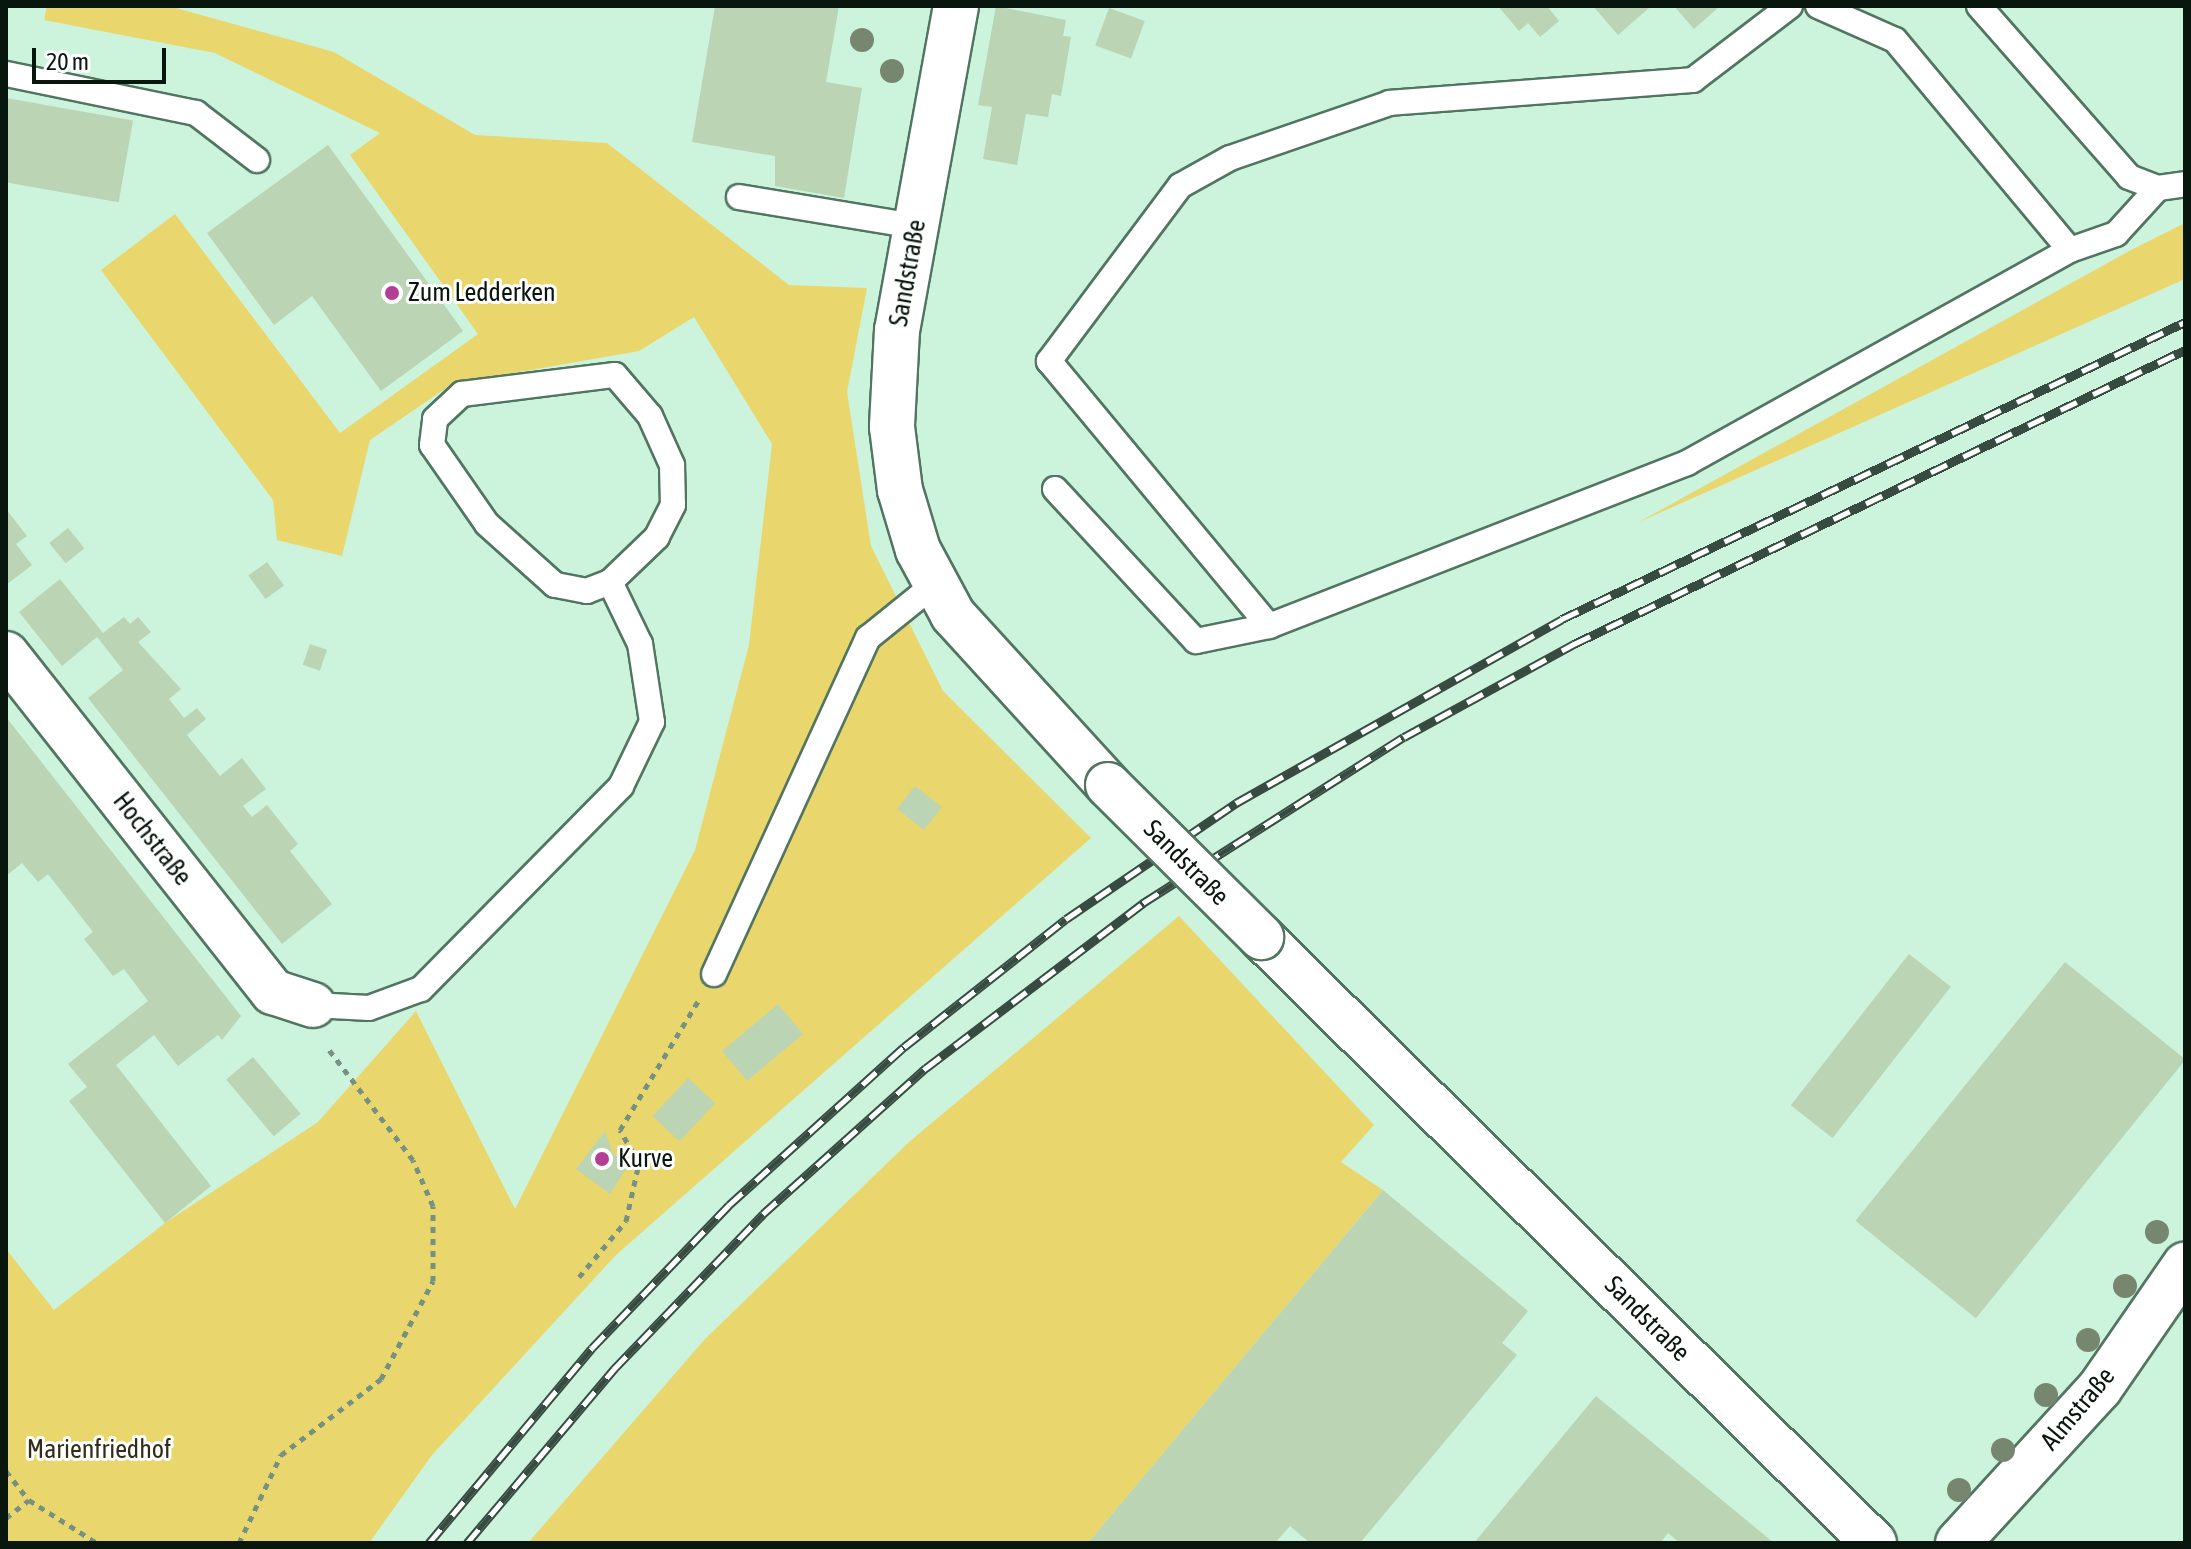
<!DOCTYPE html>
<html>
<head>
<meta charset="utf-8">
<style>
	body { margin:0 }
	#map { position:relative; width:2191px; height:1549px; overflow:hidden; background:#ccf3dc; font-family:"Asap Condensed",sans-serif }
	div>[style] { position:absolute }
	.green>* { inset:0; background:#e9d76e }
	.building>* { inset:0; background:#bad4b4; transform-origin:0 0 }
	.path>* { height:5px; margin-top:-2.5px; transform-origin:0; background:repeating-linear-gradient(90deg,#759181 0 6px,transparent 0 12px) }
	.roads { filter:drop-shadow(2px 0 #527561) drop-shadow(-2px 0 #527561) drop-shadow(0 2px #527561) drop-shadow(0 -2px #527561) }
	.lane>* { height:24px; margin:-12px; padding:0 12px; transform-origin:12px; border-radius:12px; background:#fff }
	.street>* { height:44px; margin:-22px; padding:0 22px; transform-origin:22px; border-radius:22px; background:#fff }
	.rail>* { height:9px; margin-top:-4.5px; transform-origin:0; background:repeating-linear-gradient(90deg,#fff 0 18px,#374b40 0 36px); box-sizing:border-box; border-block:2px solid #374b40 }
	.bridges { filter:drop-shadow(2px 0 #527561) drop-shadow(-2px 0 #527561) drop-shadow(0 2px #527561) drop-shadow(0 -2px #527561) }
	.street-bridge>* { height:44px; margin:-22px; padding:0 22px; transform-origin:22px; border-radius:22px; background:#fff }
	.trees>* { width:24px; height:24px; margin:-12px; border-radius:50%; background:#77866f }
	.dots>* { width:22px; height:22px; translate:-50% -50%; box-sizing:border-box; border:4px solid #fff; border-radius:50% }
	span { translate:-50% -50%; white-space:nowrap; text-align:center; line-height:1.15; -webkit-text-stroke:6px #fff; paint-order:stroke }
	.street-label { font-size:26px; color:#08160e }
	.poi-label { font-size:26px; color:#08160e }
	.left { translate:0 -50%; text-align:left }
	.park-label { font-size:26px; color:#322d16 }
	.frame { position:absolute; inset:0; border:8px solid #08160e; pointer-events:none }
	.scale { position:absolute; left:32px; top:48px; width:134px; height:36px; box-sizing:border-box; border:4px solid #08160e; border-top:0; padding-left:10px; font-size:24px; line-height:28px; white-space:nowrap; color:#08160e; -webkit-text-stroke:6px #fff; paint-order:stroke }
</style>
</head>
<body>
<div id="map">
	<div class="green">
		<div style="clip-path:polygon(47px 6px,169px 6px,334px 52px,475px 135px,607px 143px,789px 285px,867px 288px,847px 392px,871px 546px,943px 691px,1091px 838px,616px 1255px,432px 1455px,369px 1543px,6px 1543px,6px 1249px,54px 1310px,165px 1223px,318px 1122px,416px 1011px,515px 1209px,695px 850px,749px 645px,772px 444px,694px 317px,639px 351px,452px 384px,370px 440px,342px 556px,277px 540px,273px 500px,101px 270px,175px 214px,340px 433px,478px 334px,350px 155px,380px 133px,215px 53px,44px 20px)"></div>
		<div style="clip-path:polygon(2185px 223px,2185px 279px,1639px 522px,2131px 250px)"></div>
		<div style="clip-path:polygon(1179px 916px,1374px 1125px,1341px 1162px,1383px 1190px,1088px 1543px,528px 1543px,705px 1339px,909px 1142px)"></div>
	</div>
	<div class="building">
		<div style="clip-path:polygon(715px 6px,839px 6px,826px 82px,862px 88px,844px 198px,775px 186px,775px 156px,692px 142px)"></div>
		<div style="clip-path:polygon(996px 6px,1066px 20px,1063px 36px,1071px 37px,1061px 96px,1052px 94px,1048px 117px,1026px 114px,1017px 165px,983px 159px,992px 107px,978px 105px)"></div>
		<div style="clip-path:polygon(1498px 6px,1547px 6px,1559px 21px,1540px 37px,1528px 23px,1519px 31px)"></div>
		<div style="clip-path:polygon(1593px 6px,1647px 6px,1649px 8px,1618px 35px)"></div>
		<div style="clip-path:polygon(1674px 6px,1720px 6px,1694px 29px)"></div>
		<div style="left:1109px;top:8px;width:38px;height:40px;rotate:20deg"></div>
		<div style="left:6px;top:98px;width:129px;height:83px;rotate:10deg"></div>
		<div style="clip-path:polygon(328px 145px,463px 331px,381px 391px,312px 296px,274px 325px,207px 233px)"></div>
		<div style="clip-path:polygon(6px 509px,27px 536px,16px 544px,32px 565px,6px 585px)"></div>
		<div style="left:68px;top:528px;width:26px;height:24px;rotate:51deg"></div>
		<div style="left:267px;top:562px;width:29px;height:23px;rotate:54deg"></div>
		<div style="clip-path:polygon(60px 579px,103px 633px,124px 617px,130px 624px,138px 617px,151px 632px,138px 642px,181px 689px,169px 699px,184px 718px,197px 708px,206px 719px,187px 735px,220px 776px,242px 758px,266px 789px,243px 806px,252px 817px,267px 805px,298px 844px,290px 851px,332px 904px,282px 944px,88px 698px,123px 670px,97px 637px,62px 666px,19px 612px)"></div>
		<div style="left:310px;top:644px;width:18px;height:22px;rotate:19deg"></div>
		<div style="clip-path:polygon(6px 717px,241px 1016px,222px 1040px,218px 1035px,178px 1066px,154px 1035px,116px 1065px,211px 1186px,165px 1223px,69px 1101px,87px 1087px,68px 1064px,148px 1001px,124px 969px,113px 976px,84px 939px,93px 932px,48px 874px,38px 882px,22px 863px,6px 876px)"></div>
		<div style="left:915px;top:786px;width:34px;height:29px;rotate:38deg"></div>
		<div style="left:1909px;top:954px;width:53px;height:192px;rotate:38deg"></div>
		<div style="left:2065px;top:962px;width:155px;height:333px;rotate:39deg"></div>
		<div style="left:778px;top:1004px;width:39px;height:73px;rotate:50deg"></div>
		<div style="left:253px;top:1057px;width:74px;height:35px;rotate:50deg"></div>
		<div style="left:688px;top:1078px;width:37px;height:52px;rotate:43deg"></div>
		<div style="clip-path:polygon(605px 1131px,613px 1154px,629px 1164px,610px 1194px,576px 1169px)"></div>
		<div style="clip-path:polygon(1383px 1190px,1528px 1311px,1502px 1343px,1517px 1355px,1360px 1543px,1310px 1543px,1290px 1526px,1275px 1543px,1088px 1543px)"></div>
		<div style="clip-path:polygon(1596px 1396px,1774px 1543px,1680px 1543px,1668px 1533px,1660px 1543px,1474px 1543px)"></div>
	</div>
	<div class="path">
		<div style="left:579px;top:1277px;width:73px;rotate:-50deg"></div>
		<div style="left:626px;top:1221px;width:59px;rotate:-77.4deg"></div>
		<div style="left:639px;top:1163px;width:38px;rotate:-120deg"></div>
		<div style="left:620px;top:1130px;width:151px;rotate:-58.8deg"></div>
		<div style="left:6px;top:1471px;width:37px;rotate:52deg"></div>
		<div style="left:29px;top:1500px;width:80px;rotate:32.3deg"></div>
		<div style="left:6px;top:1518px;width:29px;rotate:-38deg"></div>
		<div style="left:239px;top:1543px;width:98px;rotate:-64.5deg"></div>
		<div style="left:281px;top:1455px;width:126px;rotate:-37.2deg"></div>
		<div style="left:381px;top:1379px;width:111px;rotate:-62deg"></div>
		<div style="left:433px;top:1281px;width:75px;rotate:-90deg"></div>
		<div style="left:433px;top:1206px;width:50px;rotate:-113.5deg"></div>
		<div style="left:413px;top:1160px;width:142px;rotate:-127.3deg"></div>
	</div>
	<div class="roads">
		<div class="lane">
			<div style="left:1790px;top:6px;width:122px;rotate:142.7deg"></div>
			<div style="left:1693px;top:80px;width:304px;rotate:175.7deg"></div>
			<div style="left:1390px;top:103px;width:169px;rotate:161deg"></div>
			<div style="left:1230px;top:158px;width:57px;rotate:150.8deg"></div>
			<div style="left:1180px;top:186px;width:219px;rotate:126.8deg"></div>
			<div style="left:1049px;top:361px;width:344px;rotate:50.3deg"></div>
			<div style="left:1269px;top:626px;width:449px;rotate:-21.3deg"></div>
			<div style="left:1687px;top:463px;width:438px;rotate:-29.1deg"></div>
			<div style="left:2070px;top:250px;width:49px;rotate:-19.2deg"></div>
			<div style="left:2116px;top:234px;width:62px;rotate:-47.6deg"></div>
			<div style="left:1818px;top:6px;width:84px;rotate:23.8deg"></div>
			<div style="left:1895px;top:40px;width:273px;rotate:50.2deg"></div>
			<div style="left:1979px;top:6px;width:227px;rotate:48.7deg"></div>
			<div style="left:2129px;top:177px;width:31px;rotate:21deg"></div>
			<div style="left:2158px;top:188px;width:27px;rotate:-8deg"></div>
			<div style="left:6px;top:74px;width:194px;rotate:11.6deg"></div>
			<div style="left:196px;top:113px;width:77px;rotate:37.6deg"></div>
			<div style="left:739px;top:197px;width:178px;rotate:9.4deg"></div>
			<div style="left:615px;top:375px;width:54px;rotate:49.5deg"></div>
			<div style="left:650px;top:416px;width:54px;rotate:65.8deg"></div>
			<div style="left:672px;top:465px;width:40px;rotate:88.6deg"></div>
			<div style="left:673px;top:505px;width:36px;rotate:117deg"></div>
			<div style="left:657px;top:537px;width:65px;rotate:136.2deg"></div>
			<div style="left:610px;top:582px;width:25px;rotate:159deg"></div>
			<div style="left:587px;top:591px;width:33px;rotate:-169deg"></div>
			<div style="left:555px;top:585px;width:91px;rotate:-138.1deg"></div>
			<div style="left:487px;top:524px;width:96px;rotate:-124.8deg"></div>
			<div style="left:432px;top:445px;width:26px;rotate:-83deg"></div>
			<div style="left:435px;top:419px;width:37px;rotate:-43deg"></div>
			<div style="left:462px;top:394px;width:154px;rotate:-7.1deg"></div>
			<div style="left:1055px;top:489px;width:207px;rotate:47.2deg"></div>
			<div style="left:1196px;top:641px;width:75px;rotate:-11.6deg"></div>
			<div style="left:714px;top:974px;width:370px;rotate:-65.4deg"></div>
			<div style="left:868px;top:638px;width:86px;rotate:-38.9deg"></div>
			<div style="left:313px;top:1005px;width:56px;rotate:3.1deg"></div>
			<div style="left:369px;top:1008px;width:55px;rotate:-20.1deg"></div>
			<div style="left:421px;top:989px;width:285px;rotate:-45.4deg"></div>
			<div style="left:621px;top:786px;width:71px;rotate:-64.2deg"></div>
			<div style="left:652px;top:722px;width:79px;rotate:-98.7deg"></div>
			<div style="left:640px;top:644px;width:69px;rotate:-115.8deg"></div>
		</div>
		<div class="street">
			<div style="left:956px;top:6px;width:329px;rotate:100.3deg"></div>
			<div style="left:897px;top:330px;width:97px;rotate:93deg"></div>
			<div style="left:892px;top:427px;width:64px;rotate:82.8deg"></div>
			<div style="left:900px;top:490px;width:63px;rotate:73.3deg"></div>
			<div style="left:918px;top:550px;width:74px;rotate:61.7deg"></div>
			<div style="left:953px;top:615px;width:230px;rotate:47.6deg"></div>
			<div style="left:6px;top:654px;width:431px;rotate:51.7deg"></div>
			<div style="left:273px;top:992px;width:42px;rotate:18deg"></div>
			<div style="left:1261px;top:937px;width:862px;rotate:44.67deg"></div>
			<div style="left:1958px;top:1543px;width:210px;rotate:-47.5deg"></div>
			<div style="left:2100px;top:1388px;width:150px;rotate:-55.4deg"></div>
		</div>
	</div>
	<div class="rail">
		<div style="left:429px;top:1543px;width:254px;rotate:-50.1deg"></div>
		<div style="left:592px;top:1348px;width:198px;rotate:-46.2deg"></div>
		<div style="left:729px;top:1205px;width:236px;rotate:-42.1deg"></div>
		<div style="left:904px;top:1047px;width:206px;rotate:-38.3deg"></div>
		<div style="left:1066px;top:919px;width:206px;rotate:-34.3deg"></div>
		<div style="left:1236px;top:803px;width:374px;rotate:-29.4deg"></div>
		<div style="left:1562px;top:619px;width:690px;rotate:-25.49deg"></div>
		<div style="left:467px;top:1543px;width:228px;rotate:-49.8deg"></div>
		<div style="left:614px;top:1369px;width:215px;rotate:-46.1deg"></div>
		<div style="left:763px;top:1214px;width:219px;rotate:-41.9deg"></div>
		<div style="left:926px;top:1068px;width:273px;rotate:-37.2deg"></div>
		<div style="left:1143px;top:903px;width:309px;rotate:-32.5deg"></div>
		<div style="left:1404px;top:737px;width:194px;rotate:-28.7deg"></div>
		<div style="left:1574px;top:644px;width:678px;rotate:-25.7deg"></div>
	</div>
	<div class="bridges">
		<div class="street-bridge">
			<div style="left:1108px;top:785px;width:216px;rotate:44.8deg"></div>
		</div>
	</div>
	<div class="trees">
		<div style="left:862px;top:40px"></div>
		<div style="left:892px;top:71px"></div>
		<div style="left:2157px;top:1232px"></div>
		<div style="left:2125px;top:1286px"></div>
		<div style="left:2088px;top:1340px"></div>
		<div style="left:2046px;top:1395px"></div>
		<div style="left:2003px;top:1450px"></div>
		<div style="left:1959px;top:1490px"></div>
	</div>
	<div class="dots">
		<div style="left:392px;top:293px;background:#b43e95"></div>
		<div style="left:602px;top:1159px;background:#b43e95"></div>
	</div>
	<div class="street-label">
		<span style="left:908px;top:273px;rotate:-80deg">Sandstraße</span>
		<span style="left:152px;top:839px;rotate:52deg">Hochstraße</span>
		<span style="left:1186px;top:863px;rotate:45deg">Sandstraße</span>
		<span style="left:1647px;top:1319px;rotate:45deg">Sandstraße</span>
		<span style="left:2078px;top:1409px;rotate:-50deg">Almstraße</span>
	</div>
	<div class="poi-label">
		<span class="left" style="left:408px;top:293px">Zum Ledderken</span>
		<span class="left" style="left:618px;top:1159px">Kurve</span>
	</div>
	<div class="park-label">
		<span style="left:99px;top:1450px">Marienfriedhof</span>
	</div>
	<div class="frame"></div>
	<div class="scale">20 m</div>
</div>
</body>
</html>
